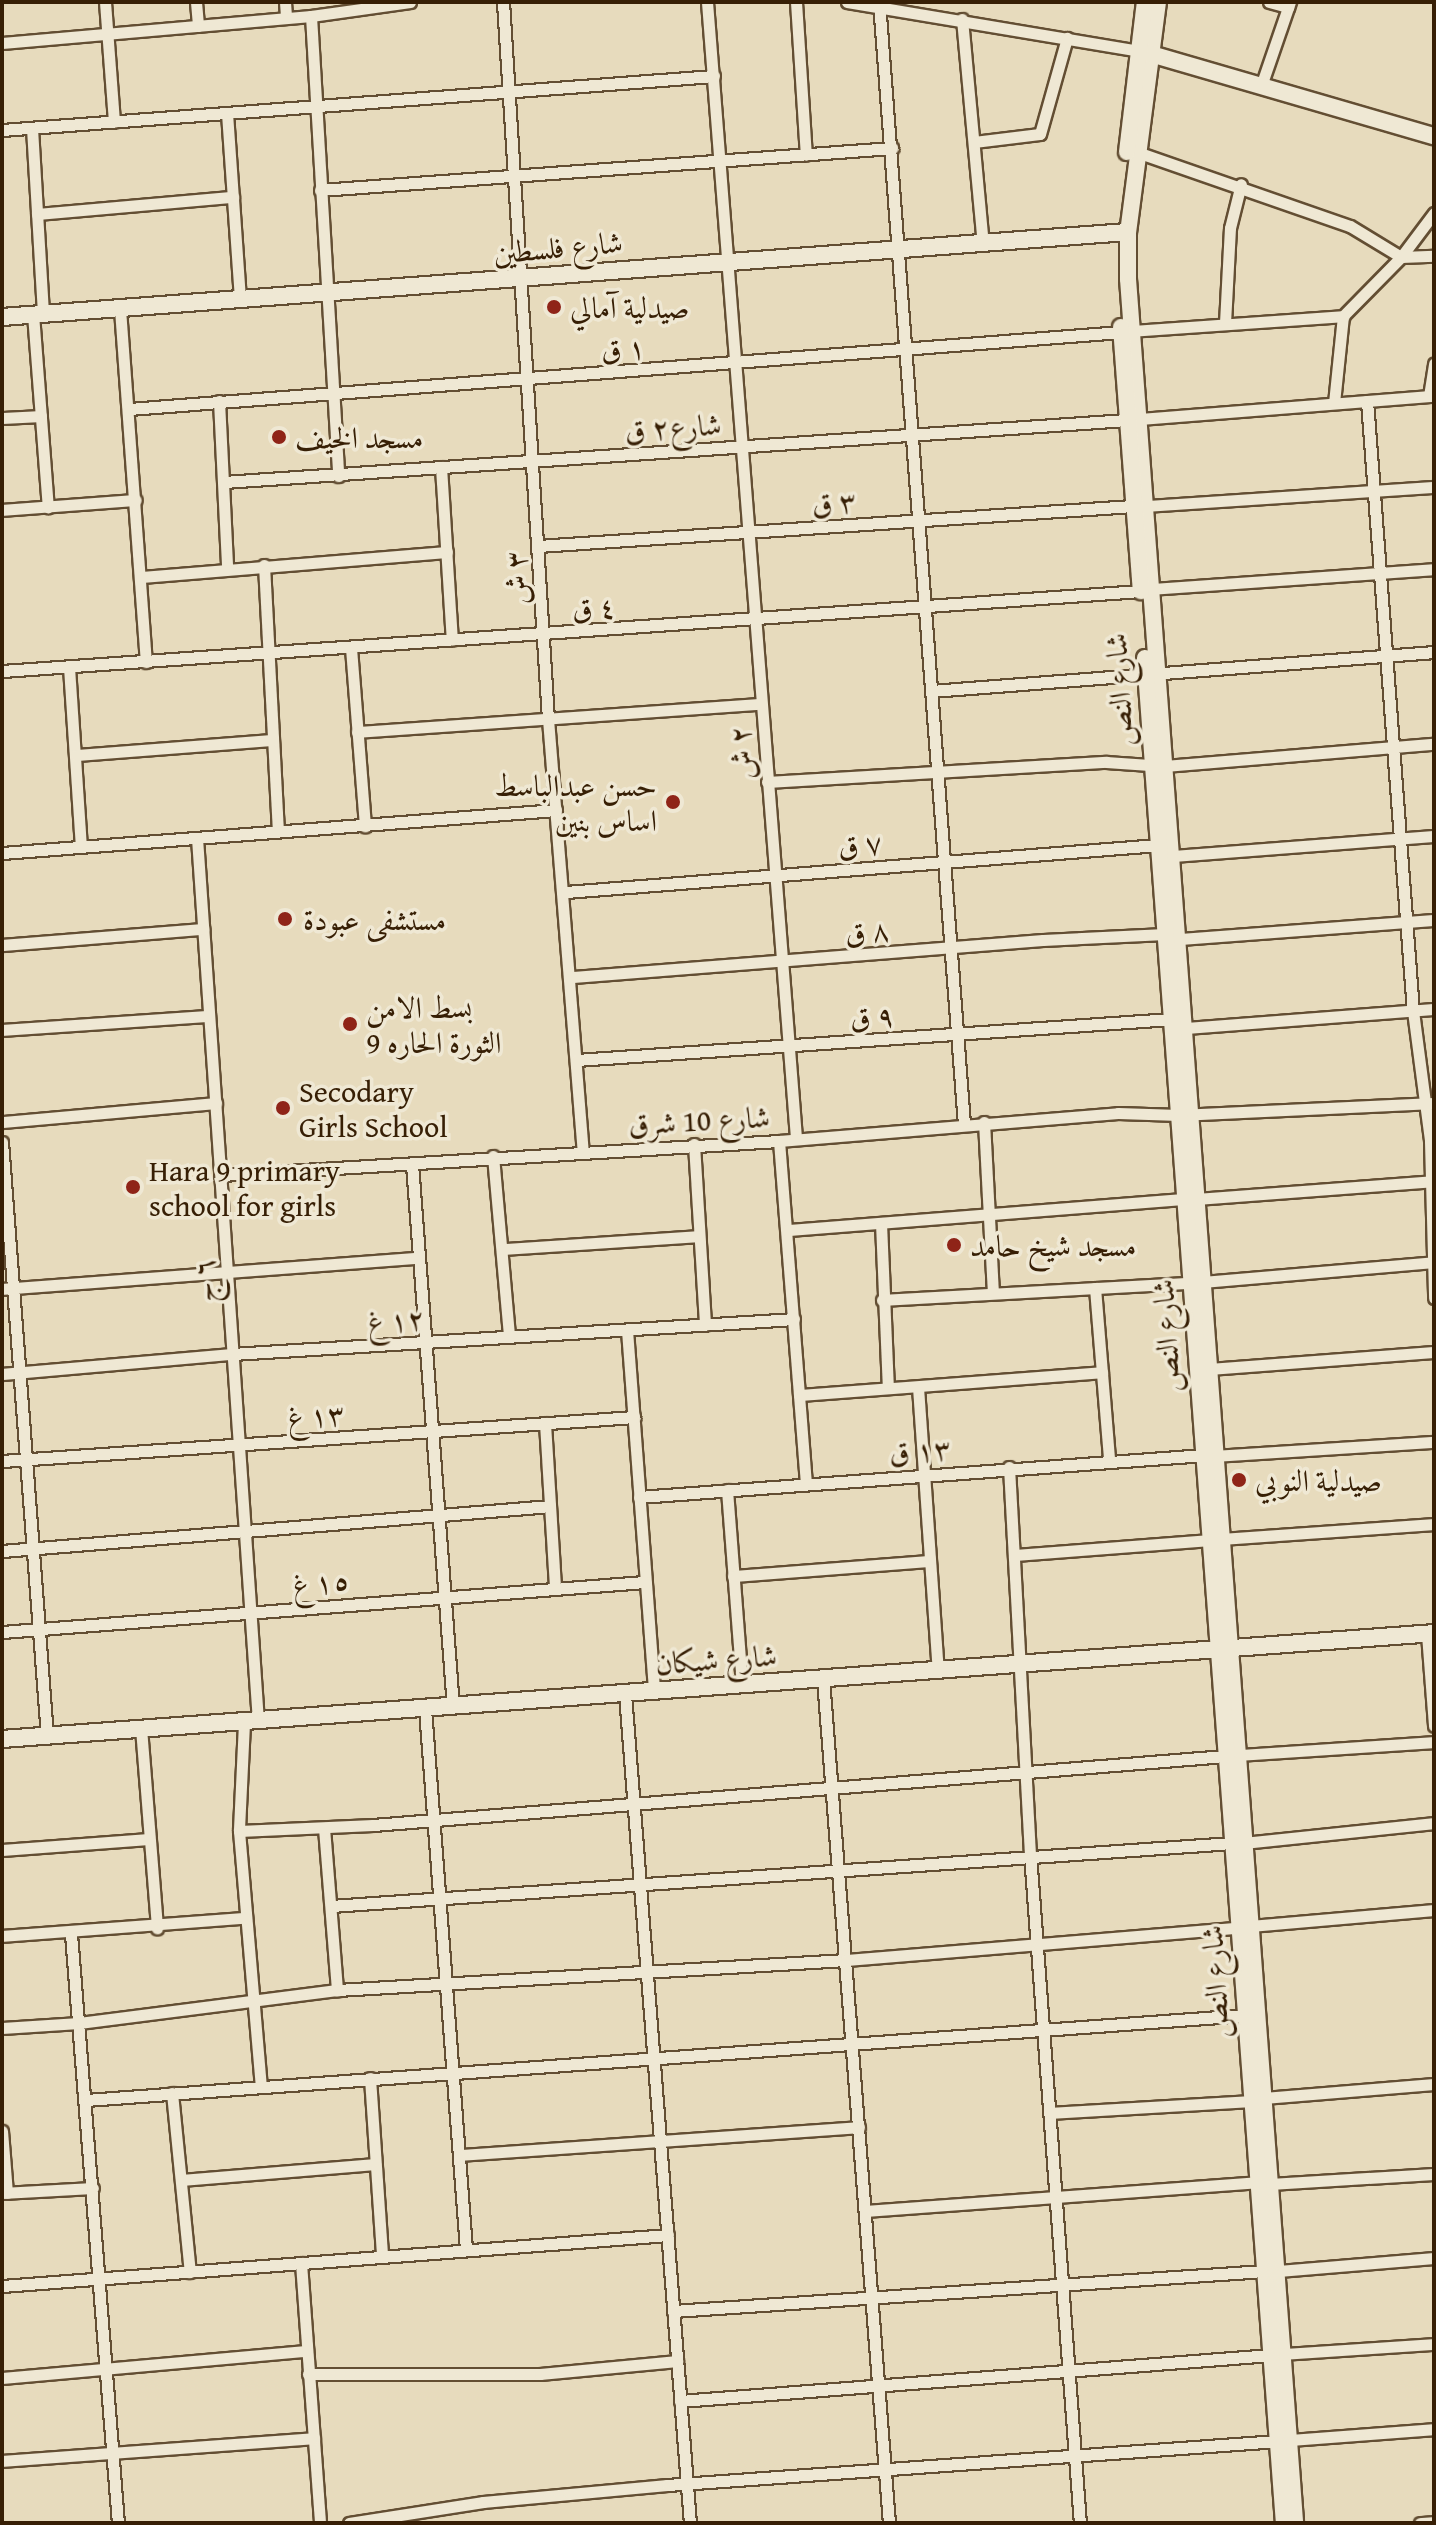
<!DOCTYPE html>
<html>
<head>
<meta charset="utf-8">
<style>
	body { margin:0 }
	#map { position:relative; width:1436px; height:2525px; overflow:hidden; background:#e7dbbd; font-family:"Gentium Book Plus",Amiri,serif }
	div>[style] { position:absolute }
	.roads { filter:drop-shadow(2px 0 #634e33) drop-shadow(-2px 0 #634e33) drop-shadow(0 2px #634e33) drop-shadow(0 -2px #634e33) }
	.street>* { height:11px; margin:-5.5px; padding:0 5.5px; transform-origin:5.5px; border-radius:5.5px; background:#efe8d4 }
	.secondary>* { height:16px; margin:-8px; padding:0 8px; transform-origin:8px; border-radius:8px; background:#efe8d4 }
	.dots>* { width:22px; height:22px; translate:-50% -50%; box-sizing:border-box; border:4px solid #efe8d4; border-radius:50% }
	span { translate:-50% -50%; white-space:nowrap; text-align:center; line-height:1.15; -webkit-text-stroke:7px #efe8d4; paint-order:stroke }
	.street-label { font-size:30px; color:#371f05 }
	.poi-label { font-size:30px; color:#371f05 }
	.left { translate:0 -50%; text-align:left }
	.right { translate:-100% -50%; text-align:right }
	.frame { position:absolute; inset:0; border:4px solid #371f05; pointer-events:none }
</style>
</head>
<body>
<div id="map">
	<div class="roads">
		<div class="street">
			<div style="left:105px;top:2px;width:120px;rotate:85.7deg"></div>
			<div style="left:196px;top:2px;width:24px;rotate:85deg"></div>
			<div style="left:285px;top:2px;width:16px;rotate:86deg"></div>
			<div style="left:503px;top:2px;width:718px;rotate:86.41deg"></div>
			<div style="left:548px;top:719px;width:432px;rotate:85.4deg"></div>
			<div style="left:707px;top:2px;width:1139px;rotate:85.52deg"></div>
			<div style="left:796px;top:2px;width:153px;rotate:86.3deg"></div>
			<div style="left:847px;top:2px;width:296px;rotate:9.5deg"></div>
			<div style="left:879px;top:2px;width:1125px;rotate:85.67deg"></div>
			<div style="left:1269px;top:2px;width:20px;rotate:15deg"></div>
			<div style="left:311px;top:16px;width:461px;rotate:86.6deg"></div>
			<div style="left:962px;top:19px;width:226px;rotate:84.7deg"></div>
			<div style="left:2px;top:43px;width:310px;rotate:-5deg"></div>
			<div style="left:311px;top:16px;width:100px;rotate:-8deg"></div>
			<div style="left:1261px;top:86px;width:89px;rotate:-71deg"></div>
			<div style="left:227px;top:113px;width:188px;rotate:86deg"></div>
			<div style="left:32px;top:128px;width:186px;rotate:86.6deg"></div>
			<div style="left:2px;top:130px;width:714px;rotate:-4.34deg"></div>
			<div style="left:974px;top:142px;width:66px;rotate:-6.9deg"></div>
			<div style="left:1040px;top:134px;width:100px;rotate:-74.3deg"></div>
			<div style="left:1137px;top:152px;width:225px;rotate:19.2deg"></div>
			<div style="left:1350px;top:226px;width:60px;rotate:31.3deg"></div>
			<div style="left:1401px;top:257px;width:33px;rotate:-2deg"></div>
			<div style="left:320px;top:190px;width:574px;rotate:-4.2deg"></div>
			<div style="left:37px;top:214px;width:197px;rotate:-5deg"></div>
			<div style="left:120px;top:309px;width:354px;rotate:85.8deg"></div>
			<div style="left:33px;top:314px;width:194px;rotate:85.6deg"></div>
			<div style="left:1225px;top:323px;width:95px;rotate:-87deg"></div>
			<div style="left:1230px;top:228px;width:45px;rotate:-76deg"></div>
			<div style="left:1131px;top:331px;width:213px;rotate:-4deg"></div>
			<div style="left:1429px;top:396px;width:33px;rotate:-81deg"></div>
			<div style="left:219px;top:401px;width:166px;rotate:87.2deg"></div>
			<div style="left:1367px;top:401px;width:612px;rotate:85.69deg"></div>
			<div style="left:1413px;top:1011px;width:131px;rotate:82.5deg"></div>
			<div style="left:1430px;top:1141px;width:157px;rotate:88.5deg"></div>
			<div style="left:1334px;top:403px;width:87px;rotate:-84.1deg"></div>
			<div style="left:1343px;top:316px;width:83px;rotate:-45.5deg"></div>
			<div style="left:1401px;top:257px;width:55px;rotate:-53.1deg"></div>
			<div style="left:129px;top:409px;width:995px;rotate:-4.44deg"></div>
			<div style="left:2px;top:418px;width:39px;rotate:-3deg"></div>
			<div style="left:1139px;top:419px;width:296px;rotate:-4.5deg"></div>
			<div style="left:441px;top:467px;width:173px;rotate:86.4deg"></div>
			<div style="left:224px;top:482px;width:904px;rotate:-3.93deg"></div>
			<div style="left:1146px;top:506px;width:289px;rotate:-3.8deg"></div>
			<div style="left:2px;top:510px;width:134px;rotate:-4.3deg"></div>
			<div style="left:538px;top:546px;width:596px;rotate:-3.85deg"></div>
			<div style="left:264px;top:565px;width:266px;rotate:87deg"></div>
			<div style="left:141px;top:577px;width:307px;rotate:-4.7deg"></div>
			<div style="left:1151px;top:589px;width:284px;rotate:-4deg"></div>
			<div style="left:351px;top:648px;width:179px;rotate:85.5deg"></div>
			<div style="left:69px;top:667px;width:180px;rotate:86.2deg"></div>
			<div style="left:2px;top:671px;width:1142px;rotate:-4.02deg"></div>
			<div style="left:931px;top:691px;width:505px;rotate:-4.43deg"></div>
			<div style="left:357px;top:732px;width:405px;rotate:-4deg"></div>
			<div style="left:76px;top:755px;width:197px;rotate:-4.4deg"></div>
			<div style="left:767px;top:782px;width:340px;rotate:-3.4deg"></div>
			<div style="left:1106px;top:762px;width:58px;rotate:3.9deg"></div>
			<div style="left:1164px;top:766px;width:271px;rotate:-4.7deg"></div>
			<div style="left:197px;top:838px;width:886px;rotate:86.05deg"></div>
			<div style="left:2px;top:853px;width:556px;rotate:-4.44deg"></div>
			<div style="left:1172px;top:856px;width:263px;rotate:-4.4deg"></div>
			<div style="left:566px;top:892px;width:594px;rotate:-4.54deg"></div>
			<div style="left:2px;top:945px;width:202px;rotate:-4.6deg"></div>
			<div style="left:573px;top:977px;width:471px;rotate:-4.5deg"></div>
			<div style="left:1043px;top:940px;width:122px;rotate:-2.8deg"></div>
			<div style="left:1165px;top:934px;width:15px;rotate:20deg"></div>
			<div style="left:1179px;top:939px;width:256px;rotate:-4.3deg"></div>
			<div style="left:1185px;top:1028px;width:250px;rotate:-4.4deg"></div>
			<div style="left:2px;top:1030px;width:207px;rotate:-3.9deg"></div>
			<div style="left:576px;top:1060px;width:596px;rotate:-3.94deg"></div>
			<div style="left:2px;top:1122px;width:215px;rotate:-5.1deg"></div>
			<div style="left:984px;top:1122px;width:171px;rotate:87deg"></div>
			<div style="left:779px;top:1141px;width:342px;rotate:85.5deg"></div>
			<div style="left:2px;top:1142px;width:596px;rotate:85.67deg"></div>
			<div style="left:694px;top:1144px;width:181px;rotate:86.5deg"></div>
			<div style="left:493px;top:1156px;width:181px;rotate:84.9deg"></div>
			<div style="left:412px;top:1164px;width:545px;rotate:85.68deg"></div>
			<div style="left:221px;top:1175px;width:559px;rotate:-3.49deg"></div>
			<div style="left:779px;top:1141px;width:340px;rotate:-4.7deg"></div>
			<div style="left:1118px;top:1113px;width:61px;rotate:1.9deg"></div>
			<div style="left:1179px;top:1115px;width:255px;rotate:-2.7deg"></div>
			<div style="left:1195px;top:1199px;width:239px;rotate:-4.3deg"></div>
			<div style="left:881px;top:1223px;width:165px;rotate:87.6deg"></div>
			<div style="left:788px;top:1230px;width:397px;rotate:-4.5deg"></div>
			<div style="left:504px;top:1249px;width:195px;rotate:-3.8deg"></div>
			<div style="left:1202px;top:1282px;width:233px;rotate:-4.9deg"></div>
			<div style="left:1095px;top:1288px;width:173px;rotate:85.3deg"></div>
			<div style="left:2px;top:1289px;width:418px;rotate:-4.3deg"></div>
			<div style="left:882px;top:1300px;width:308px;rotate:-3.2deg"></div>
			<div style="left:627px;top:1330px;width:362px;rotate:85.7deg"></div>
			<div style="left:1208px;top:1369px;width:227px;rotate:-4.3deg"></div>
			<div style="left:2px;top:1374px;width:231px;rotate:-5deg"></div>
			<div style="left:232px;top:1354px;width:563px;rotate:-3.56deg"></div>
			<div style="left:918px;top:1387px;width:285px;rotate:86deg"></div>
			<div style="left:799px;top:1395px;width:304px;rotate:-4.3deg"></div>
			<div style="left:545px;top:1423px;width:165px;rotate:86.5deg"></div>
			<div style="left:1215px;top:1456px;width:219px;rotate:-3.7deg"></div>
			<div style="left:2px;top:1461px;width:634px;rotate:-3.98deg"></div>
			<div style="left:1009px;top:1467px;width:388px;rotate:86.9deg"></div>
			<div style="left:1030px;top:1854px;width:671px;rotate:85.73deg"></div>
			<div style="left:727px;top:1490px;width:196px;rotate:85.6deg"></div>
			<div style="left:639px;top:1497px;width:567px;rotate:-4.25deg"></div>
			<div style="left:1221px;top:1539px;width:214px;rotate:-4deg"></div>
			<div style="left:2px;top:1551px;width:550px;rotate:-4.69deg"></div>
			<div style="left:1015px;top:1555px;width:196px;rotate:-4.4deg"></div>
			<div style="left:733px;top:1576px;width:197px;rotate:-4.4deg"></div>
			<div style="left:2px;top:1632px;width:645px;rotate:-4.45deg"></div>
			<div style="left:1427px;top:1634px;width:92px;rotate:85.6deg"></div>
			<div style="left:823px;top:1679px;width:847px;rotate:85.53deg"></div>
			<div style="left:625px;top:1694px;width:832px;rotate:85.52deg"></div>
			<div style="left:425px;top:1709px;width:542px;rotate:85.66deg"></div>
			<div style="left:244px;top:1723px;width:108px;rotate:92.7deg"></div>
			<div style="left:239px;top:1831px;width:256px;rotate:85.1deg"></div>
			<div style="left:141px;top:1728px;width:201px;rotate:85.4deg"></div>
			<div style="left:1239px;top:1755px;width:195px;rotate:-3.8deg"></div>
			<div style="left:324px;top:1828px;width:163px;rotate:85.4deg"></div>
			<div style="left:239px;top:1831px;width:134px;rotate:-2.6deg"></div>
			<div style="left:373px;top:1825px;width:855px;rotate:-4.63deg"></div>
			<div style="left:1244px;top:1843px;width:191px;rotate:-6deg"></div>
			<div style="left:2px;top:1850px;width:147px;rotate:-4.3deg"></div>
			<div style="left:331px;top:1906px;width:904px;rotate:-4deg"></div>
			<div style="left:1250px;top:1926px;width:185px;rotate:-5deg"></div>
			<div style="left:71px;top:1934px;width:591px;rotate:85.44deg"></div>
			<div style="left:2px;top:1936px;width:243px;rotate:-4.3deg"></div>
			<div style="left:2px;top:2028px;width:77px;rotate:-3.7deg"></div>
			<div style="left:79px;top:2023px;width:260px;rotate:-7.3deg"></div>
			<div style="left:337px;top:1990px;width:510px;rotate:-3.37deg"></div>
			<div style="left:846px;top:1960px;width:393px;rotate:-4.7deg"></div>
			<div style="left:370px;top:2078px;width:178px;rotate:86.1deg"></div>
			<div style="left:172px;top:2093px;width:180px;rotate:84.3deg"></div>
			<div style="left:1263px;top:2098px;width:172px;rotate:-4.7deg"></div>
			<div style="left:86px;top:2100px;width:1163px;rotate:-4.19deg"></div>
			<div style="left:1050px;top:2113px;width:201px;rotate:-3.4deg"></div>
			<div style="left:2px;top:2131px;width:62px;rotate:85.4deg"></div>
			<div style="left:460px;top:2155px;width:400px;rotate:-4deg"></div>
			<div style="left:181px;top:2180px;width:195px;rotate:-4.7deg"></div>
			<div style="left:1270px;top:2184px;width:164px;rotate:-3.5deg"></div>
			<div style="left:2px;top:2193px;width:91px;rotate:-3.1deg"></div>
			<div style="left:865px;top:2211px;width:393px;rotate:-4.2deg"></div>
			<div style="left:301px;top:2263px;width:261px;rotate:85.8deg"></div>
			<div style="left:1278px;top:2271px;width:157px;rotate:-4.8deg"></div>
			<div style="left:2px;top:2286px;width:668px;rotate:-4.38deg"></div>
			<div style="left:673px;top:2311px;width:593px;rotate:-3.87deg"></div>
			<div style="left:1283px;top:2354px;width:151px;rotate:-3.8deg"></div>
			<div style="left:308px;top:2374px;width:232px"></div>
			<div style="left:540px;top:2374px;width:138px;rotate:-5.4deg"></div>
			<div style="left:2px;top:2378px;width:305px;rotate:-5.1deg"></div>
			<div style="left:680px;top:2401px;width:593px;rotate:-4.45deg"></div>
			<div style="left:1289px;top:2440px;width:145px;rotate:-4.3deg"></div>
			<div style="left:2px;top:2461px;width:313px;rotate:-4.2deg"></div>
			<div style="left:349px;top:2523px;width:136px;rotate:-8.9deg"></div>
			<div style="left:483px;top:2502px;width:185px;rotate:-5.3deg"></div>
			<div style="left:667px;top:2485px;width:613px;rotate:-4.12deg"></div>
			<div style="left:1420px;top:2523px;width:14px;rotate:-4deg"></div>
		</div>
		<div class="secondary">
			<div style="left:1158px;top:2px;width:232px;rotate:97.4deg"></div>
			<div style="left:1128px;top:232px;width:47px;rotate:90deg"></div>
			<div style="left:1128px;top:279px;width:2250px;rotate:85.74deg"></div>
			<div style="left:1144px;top:52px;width:302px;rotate:16.2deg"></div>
			<div style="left:1127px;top:152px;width:151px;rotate:-83.2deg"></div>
			<div style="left:2px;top:317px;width:1129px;rotate:-4.32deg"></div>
			<div style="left:1121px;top:327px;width:265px;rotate:85.7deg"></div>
			<div style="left:1145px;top:658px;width:1870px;rotate:85.74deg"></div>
			<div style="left:2px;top:1739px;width:1436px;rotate:-4.23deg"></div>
		</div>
	</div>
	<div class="dots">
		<div style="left:554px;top:307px;background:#8f2418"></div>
		<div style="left:279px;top:437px;background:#8f2418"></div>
		<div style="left:673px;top:802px;background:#8f2418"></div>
		<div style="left:285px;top:919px;background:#8f2418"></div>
		<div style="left:350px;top:1024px;background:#8f2418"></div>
		<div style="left:283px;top:1108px;background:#8f2418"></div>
		<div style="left:133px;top:1187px;background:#8f2418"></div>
		<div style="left:954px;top:1245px;background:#8f2418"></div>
		<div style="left:1239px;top:1480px;background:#8f2418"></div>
	</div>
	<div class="street-label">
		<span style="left:558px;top:247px;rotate:-5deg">شارع فلسطين</span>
		<span style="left:623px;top:348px;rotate:-4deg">١ ق</span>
		<span style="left:673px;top:427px;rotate:-4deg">شارع٢ ق</span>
		<span style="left:834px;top:502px;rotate:-4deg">٣ ق</span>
		<span style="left:516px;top:578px;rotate:-93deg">٣ ش</span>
		<span style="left:594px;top:607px;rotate:-4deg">٤ ق</span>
		<span style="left:1119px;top:690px;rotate:-94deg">شارع النص</span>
		<span style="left:741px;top:753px;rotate:-95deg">٢ ش</span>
		<span style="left:860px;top:844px;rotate:-5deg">٧ ق</span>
		<span style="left:867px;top:931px;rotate:-5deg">٨ ق</span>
		<span style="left:872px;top:1016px;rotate:-4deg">٩ ق</span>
		<span style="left:699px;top:1120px;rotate:-3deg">شارع 10 شرق</span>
		<span style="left:204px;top:1281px;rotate:-93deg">٦ ج</span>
		<span style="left:396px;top:1320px;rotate:-4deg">١٢ غ</span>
		<span style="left:1166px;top:1336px;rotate:-94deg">شارع النص</span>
		<span style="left:316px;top:1415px;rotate:-4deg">١٣ غ</span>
		<span style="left:920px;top:1450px;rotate:-4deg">١٣ ق</span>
		<span style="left:321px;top:1582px;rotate:-5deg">١٥ غ</span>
		<span style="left:716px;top:1659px;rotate:-4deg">شارع شيكان</span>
		<span style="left:1215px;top:1982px;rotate:-94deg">شارع النص</span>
	</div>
	<div class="poi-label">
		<span class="left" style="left:570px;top:307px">صيدلية آمالي</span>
		<span class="left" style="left:295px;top:437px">مسجد الخيف</span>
		<span class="right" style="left:657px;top:802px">حسن عبدالباسط<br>اساس بنين</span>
		<span class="left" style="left:303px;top:919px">مستشفى عبودة</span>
		<span class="left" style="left:366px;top:1024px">بسط الامن<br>الثورة الحاره 9</span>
		<span class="left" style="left:299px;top:1108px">Secodary<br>Girls School</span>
		<span class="left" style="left:149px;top:1187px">Hara 9 primary<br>school for girls</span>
		<span class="left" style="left:970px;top:1245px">مسجد شيخ حامد</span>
		<span class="left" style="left:1255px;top:1480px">صيدلية النوبي</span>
	</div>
	<div class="frame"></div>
</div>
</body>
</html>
